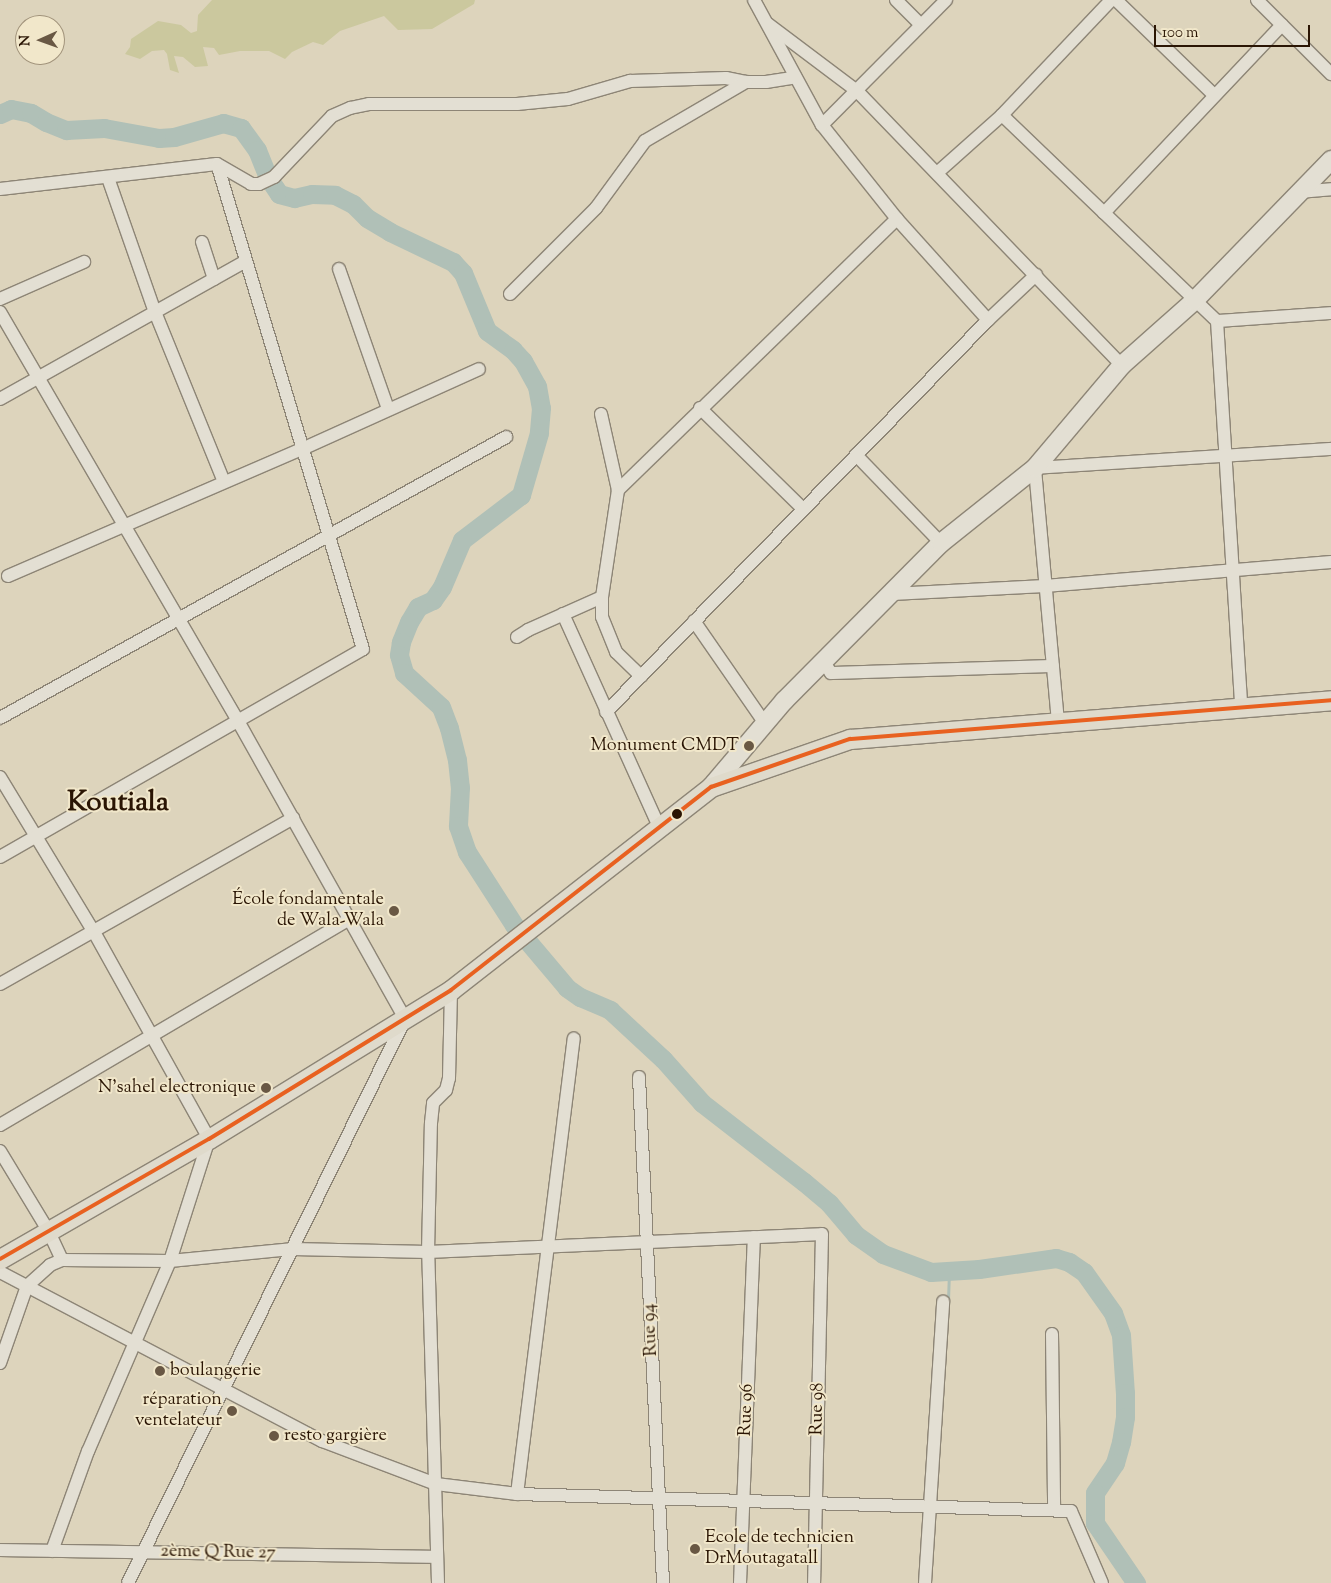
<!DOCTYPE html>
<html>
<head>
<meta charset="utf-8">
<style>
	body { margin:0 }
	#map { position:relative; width:1331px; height:1583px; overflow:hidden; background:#ddd4bc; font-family:"Sorts Mill Goudy",serif }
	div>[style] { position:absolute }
	.green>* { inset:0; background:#cbc89e }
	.stream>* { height:3px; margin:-1.5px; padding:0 1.5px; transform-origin:1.5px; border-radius:1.5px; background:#b0c0b7 }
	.river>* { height:19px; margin:-9.5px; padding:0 9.5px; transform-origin:9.5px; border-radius:9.5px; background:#b0c0b7 }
	.roads { filter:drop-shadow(1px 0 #8d8576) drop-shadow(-1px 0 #8d8576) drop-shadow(0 1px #8d8576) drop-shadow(0 -1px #8d8576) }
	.street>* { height:12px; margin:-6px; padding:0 6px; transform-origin:6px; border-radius:6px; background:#e3dfd3 }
	.secondary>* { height:18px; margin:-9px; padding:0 9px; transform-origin:9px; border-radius:9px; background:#e3dfd3 }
	.primary>* { height:19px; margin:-9.5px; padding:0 9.5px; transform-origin:9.5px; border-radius:9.5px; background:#dfdacb }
	.bus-1>* { height:4px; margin:-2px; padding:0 2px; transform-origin:2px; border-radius:2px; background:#e86120 }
	.dots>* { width:14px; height:14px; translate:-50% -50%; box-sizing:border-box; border:2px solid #f1e7ca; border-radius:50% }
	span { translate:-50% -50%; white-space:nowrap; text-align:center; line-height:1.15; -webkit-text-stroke:4px #f1e7ca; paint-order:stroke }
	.poi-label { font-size:18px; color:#2a1504 }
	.right { translate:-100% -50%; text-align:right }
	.left { translate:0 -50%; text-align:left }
	.street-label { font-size:18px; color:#2a1504 }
	.town-label { font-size:28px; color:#2a1504; font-weight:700 }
	.north { position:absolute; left:15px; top:15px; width:50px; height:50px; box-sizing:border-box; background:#f1e7ca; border:1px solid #a1937b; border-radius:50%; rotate:268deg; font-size:14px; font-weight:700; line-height:20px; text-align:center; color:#2a1504 }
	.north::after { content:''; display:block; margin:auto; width:18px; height:22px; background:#695844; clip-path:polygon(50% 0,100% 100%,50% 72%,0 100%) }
	.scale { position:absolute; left:1154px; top:25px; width:156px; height:22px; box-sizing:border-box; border:2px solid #2a1504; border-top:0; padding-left:6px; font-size:15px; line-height:18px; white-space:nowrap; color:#2a1504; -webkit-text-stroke:4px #f1e7ca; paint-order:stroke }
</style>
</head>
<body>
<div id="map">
	<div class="green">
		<div style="clip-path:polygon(212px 0,475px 0,474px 4px,432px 29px,398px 30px,384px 16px,340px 31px,323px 45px,313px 42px,292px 52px,285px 59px,269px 51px,240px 51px,219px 55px,214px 48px,203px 47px,208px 66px,195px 67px,183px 57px,174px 56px,179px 73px,170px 70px,167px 54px,164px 50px,152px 51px,140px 59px,125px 54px,130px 47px,131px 39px,158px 21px,181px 25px,191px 33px,197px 31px,198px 15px)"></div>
	</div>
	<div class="stream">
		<div style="left:948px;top:1300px;width:29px;rotate:-88deg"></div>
	</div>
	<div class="river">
		<div style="left:0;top:114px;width:12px;rotate:-24deg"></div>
		<div style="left:11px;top:109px;width:20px;rotate:11deg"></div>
		<div style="left:31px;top:113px;width:17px;rotate:31deg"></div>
		<div style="left:46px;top:122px;width:22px;rotate:22deg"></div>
		<div style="left:66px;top:130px;width:38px;rotate:-3deg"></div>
		<div style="left:104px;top:128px;width:56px;rotate:10.3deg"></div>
		<div style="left:159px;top:138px;width:15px;rotate:-4deg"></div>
		<div style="left:174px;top:137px;width:51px;rotate:-15.9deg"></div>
		<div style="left:223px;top:123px;width:19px;rotate:16deg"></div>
		<div style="left:241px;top:128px;width:27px;rotate:54deg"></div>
		<div style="left:257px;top:150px;width:31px;rotate:68deg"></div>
		<div style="left:269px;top:179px;width:18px;rotate:56deg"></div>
		<div style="left:279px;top:194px;width:16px;rotate:15deg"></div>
		<div style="left:294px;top:198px;width:18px;rotate:-13deg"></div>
		<div style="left:312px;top:194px;width:23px;rotate:2deg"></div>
		<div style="left:335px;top:195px;width:20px;rotate:27deg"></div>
		<div style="left:353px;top:204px;width:20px;rotate:45deg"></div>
		<div style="left:367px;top:218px;width:27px;rotate:31deg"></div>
		<div style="left:390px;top:232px;width:70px;rotate:25.5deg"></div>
		<div style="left:453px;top:262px;width:15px;rotate:48deg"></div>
		<div style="left:463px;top:273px;width:63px;rotate:67.5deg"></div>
		<div style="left:487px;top:331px;width:32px;rotate:36deg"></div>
		<div style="left:513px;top:350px;width:15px;rotate:48deg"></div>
		<div style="left:523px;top:361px;width:29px;rotate:61deg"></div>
		<div style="left:537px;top:386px;width:22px;rotate:80deg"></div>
		<div style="left:541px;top:408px;width:25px;rotate:95deg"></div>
		<div style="left:539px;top:433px;width:65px;rotate:106.2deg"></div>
		<div style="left:521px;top:495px;width:74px;rotate:142.7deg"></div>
		<div style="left:462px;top:540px;width:51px;rotate:113.1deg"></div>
		<div style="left:442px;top:587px;width:16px;rotate:125deg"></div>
		<div style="left:433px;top:600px;width:17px;rotate:155deg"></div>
		<div style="left:418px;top:607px;width:17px;rotate:121deg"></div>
		<div style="left:409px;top:622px;width:22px;rotate:112deg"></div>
		<div style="left:401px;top:642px;width:13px;rotate:99deg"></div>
		<div style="left:399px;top:655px;width:19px;rotate:74deg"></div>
		<div style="left:404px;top:673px;width:50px;rotate:42.6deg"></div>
		<div style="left:441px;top:707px;width:22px;rotate:69deg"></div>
		<div style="left:449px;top:728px;width:33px;rotate:76deg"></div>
		<div style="left:457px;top:760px;width:27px;rotate:84deg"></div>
		<div style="left:460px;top:787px;width:39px;rotate:93deg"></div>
		<div style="left:458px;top:826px;width:28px;rotate:71deg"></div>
		<div style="left:467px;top:852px;width:87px;rotate:57.2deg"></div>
		<div style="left:514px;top:925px;width:82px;rotate:49.9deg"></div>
		<div style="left:567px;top:988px;width:16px;rotate:35deg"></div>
		<div style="left:580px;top:997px;width:33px;rotate:23deg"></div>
		<div style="left:610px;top:1010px;width:72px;rotate:42.8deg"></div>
		<div style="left:663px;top:1059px;width:59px;rotate:48.4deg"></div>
		<div style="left:702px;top:1103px;width:129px;rotate:37.8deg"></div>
		<div style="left:804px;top:1182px;width:33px;rotate:40deg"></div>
		<div style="left:829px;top:1203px;width:42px;rotate:49.8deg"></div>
		<div style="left:856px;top:1235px;width:33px;rotate:35deg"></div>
		<div style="left:883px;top:1254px;width:51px;rotate:20.6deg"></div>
		<div style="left:931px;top:1272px;width:48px;rotate:-3.6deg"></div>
		<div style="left:979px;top:1269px;width:78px;rotate:-8.1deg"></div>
		<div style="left:1056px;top:1258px;width:14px;rotate:17deg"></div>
		<div style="left:1069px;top:1262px;width:18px;rotate:34deg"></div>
		<div style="left:1084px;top:1272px;width:50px;rotate:54.7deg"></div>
		<div style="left:1113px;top:1313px;width:23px;rotate:70deg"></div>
		<div style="left:1121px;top:1335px;width:58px;rotate:86.1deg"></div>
		<div style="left:1125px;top:1393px;width:24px;rotate:90deg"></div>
		<div style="left:1125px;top:1417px;width:25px;rotate:99deg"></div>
		<div style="left:1121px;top:1442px;width:22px;rotate:106deg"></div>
		<div style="left:1115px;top:1463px;width:36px;rotate:124deg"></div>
		<div style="left:1095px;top:1493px;width:30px;rotate:90deg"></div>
		<div style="left:1095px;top:1523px;width:73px;rotate:55.7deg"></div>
	</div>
	<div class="roads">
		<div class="street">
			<div style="left:754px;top:0;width:142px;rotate:61.5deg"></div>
			<div style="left:822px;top:125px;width:120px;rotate:51.4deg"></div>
			<div style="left:897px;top:219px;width:136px;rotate:48deg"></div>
			<div style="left:896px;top:0;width:35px;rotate:45deg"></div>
			<div style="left:1116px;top:0;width:136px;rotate:44.1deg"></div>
			<div style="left:1257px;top:0;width:105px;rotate:45deg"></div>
			<div style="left:768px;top:24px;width:111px;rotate:37deg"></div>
			<div style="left:857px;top:91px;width:381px;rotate:46deg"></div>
			<div style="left:1002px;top:115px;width:298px;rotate:43.8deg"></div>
			<div style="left:1217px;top:321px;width:386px;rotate:86.4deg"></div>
			<div style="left:822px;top:125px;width:176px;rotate:-45.2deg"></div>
			<div style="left:937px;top:173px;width:87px;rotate:-41.7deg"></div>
			<div style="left:1002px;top:115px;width:158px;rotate:-46.5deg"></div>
			<div style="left:108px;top:178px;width:142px;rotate:70.7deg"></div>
			<div style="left:155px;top:312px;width:183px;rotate:67.9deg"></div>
			<div style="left:0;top:189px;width:218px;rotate:-6.6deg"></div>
			<div style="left:217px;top:164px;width:39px;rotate:30deg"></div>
			<div style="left:251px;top:184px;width:8px"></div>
			<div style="left:259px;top:184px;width:17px;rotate:-25deg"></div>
			<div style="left:274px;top:177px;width:84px;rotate:-46.4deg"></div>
			<div style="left:332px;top:116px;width:20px;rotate:-24deg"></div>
			<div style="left:350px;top:108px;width:19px;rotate:-12deg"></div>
			<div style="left:369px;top:104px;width:148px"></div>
			<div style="left:517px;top:104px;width:51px;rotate:-5.6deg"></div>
			<div style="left:568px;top:99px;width:65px;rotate:-16.2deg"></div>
			<div style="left:630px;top:81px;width:96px;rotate:-1.8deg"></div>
			<div style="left:726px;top:78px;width:20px;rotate:11deg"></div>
			<div style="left:746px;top:82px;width:20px"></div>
			<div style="left:766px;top:82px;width:30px;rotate:-9deg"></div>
			<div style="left:1299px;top:192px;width:32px;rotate:-5deg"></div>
			<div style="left:1104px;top:213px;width:259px;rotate:-46.6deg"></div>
			<div style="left:202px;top:242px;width:39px;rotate:72deg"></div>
			<div style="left:339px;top:269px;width:148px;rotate:70.7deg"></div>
			<div style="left:510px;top:294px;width:122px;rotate:-45deg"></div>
			<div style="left:596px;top:208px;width:83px;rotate:-53.8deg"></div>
			<div style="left:645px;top:141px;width:117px;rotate:-30.3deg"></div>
			<div style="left:0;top:299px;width:92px;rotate:-23.8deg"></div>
			<div style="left:0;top:312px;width:473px;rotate:59.8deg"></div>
			<div style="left:238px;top:721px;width:342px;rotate:60.7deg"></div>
			<div style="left:405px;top:1019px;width:628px;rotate:116.16deg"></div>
			<div style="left:1217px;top:321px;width:114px;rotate:-4deg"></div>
			<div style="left:0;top:399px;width:282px;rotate:-29.3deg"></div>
			<div style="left:700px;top:408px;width:144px;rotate:44.4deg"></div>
			<div style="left:601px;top:414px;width:78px;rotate:77.4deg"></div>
			<div style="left:618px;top:490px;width:108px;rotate:98.5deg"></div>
			<div style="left:602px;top:597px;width:20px;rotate:90deg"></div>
			<div style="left:602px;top:617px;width:38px;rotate:68deg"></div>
			<div style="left:616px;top:652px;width:35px;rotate:44deg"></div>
			<div style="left:856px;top:455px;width:122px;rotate:46deg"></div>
			<div style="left:618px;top:490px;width:389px;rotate:-44.2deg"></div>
			<div style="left:8px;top:576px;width:320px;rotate:-23.4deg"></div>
			<div style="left:302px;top:449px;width:194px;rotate:-24.3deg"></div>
			<div style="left:892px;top:594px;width:153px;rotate:-3deg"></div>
			<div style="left:1045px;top:586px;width:287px;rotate:-4.8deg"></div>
			<div style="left:563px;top:614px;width:234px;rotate:65.7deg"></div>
			<div style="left:694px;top:621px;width:123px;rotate:55.3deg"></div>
			<div style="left:517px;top:637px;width:13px;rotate:-32deg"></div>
			<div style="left:528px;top:630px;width:81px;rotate:-24deg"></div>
			<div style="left:824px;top:662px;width:13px;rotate:58deg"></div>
			<div style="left:831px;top:673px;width:222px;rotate:-1.8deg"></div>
			<div style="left:606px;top:712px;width:547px;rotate:-45.74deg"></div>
			<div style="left:988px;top:320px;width:66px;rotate:-43.2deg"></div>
			<div style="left:0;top:718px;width:579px;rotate:-29.04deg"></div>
			<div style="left:1058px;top:722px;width:255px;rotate:-95.2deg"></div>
			<div style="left:1035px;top:468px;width:297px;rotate:-3.7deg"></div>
			<div style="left:0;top:777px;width:181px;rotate:58.8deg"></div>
			<div style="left:94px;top:932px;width:237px;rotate:60.9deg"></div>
			<div style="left:209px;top:1139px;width:128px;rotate:107.7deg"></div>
			<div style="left:170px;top:1261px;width:207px;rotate:113.3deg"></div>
			<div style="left:88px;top:1451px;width:106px;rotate:109.8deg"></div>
			<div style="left:0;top:857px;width:418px;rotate:-29.8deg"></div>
			<div style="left:363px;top:649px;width:506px;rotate:-106.75deg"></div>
			<div style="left:0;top:984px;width:337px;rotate:-29.5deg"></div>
			<div style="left:639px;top:1077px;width:507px;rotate:87.28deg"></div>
			<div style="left:0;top:1125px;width:407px;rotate:-30.5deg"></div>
			<div style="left:0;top:1151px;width:95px;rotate:58.8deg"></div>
			<div style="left:49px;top:1232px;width:31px;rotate:65deg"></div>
			<div style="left:0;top:1272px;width:364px;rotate:27.7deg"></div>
			<div style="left:322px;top:1441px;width:122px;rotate:20.7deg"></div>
			<div style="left:436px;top:1484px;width:82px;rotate:7deg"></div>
			<div style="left:517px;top:1494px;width:554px;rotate:1.76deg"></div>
			<div style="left:1071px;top:1511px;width:78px;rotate:66.7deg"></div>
			<div style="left:1052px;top:1334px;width:176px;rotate:89.3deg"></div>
			<div style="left:0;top:1363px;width:82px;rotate:-70.7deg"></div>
			<div style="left:27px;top:1286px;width:31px;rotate:-42deg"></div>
			<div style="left:50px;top:1265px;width:13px;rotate:-23deg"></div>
			<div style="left:62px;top:1260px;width:108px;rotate:0.5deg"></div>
			<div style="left:170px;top:1261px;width:124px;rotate:-5.6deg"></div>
			<div style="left:293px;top:1249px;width:135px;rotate:1.3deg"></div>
			<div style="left:428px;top:1252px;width:394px;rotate:-2.6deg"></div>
			<div style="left:822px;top:1234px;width:349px;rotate:91.3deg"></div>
			<div style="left:517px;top:1494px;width:459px;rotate:-82.9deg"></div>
			<div style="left:0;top:1550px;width:437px;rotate:0.9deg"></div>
			<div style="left:438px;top:1583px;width:331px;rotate:-91.7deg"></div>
			<div style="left:428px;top:1252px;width:129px;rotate:-88.7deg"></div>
			<div style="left:431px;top:1123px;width:20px;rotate:-84deg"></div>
			<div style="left:433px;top:1103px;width:18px;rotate:-45deg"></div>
			<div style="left:446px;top:1090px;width:12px;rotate:-76deg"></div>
			<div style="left:449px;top:1078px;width:88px;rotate:-88.7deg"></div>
			<div style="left:740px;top:1583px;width:346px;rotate:-87.7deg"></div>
			<div style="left:925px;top:1583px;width:282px;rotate:-86.3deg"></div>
		</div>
		<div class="secondary">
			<div style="left:711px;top:787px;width:113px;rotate:-49.7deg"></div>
			<div style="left:784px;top:701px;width:223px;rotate:-45.2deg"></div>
			<div style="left:941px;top:543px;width:120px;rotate:-38.6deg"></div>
			<div style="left:1035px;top:468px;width:135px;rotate:-49.8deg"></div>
			<div style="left:1122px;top:365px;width:96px;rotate:-41.6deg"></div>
			<div style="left:1194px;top:301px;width:197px;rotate:-45.8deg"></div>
		</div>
		<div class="primary">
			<div style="left:0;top:1259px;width:241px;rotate:-29.9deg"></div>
			<div style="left:209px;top:1139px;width:284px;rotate:-31.6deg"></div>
			<div style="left:451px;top:990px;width:330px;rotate:-38deg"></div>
			<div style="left:711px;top:787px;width:147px;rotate:-19.1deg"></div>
			<div style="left:850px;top:739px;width:483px;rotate:-4.6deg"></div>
		</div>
	</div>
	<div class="bus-1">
		<div style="left:0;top:1259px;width:241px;rotate:-29.9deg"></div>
		<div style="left:209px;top:1139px;width:284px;rotate:-31.6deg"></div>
		<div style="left:451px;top:990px;width:330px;rotate:-38deg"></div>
		<div style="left:711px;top:787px;width:147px;rotate:-19.1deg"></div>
		<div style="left:850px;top:739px;width:483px;rotate:-4.6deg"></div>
	</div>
	<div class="dots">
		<div style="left:749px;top:746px;background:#695844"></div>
		<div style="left:677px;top:814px;background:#2a1504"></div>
		<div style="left:394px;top:911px;background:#695844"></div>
		<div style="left:266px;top:1088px;background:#695844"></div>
		<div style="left:160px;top:1371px;background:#695844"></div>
		<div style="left:232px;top:1411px;background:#695844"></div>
		<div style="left:274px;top:1436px;background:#695844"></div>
		<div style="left:695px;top:1549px;background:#695844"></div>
	</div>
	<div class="poi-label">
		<span class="right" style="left:739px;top:746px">Monument CMDT</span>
		<span class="right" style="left:384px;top:911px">École fondamentale<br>de Wala-Wala</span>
		<span class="right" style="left:256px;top:1088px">N'sahel electronique</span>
		<span class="left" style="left:170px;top:1371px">boulangerie</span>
		<span class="right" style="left:222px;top:1411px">réparation<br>ventelateur</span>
		<span class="left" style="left:284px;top:1436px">resto gargière</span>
		<span class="left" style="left:705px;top:1549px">Ecole de technicien<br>DrMoutagatall</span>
	</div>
	<div class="street-label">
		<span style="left:651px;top:1330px;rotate:-93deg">Rue 94</span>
		<span style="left:818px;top:1409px;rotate:-89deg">Rue 98</span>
		<span style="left:747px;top:1410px;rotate:-88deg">Rue 96</span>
		<span style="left:218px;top:1553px;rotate:1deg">2ème Q Rue 27</span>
	</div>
	<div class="town-label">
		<span style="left:118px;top:803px">Koutiala</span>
	</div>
	<div class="north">N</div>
	<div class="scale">100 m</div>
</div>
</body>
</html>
